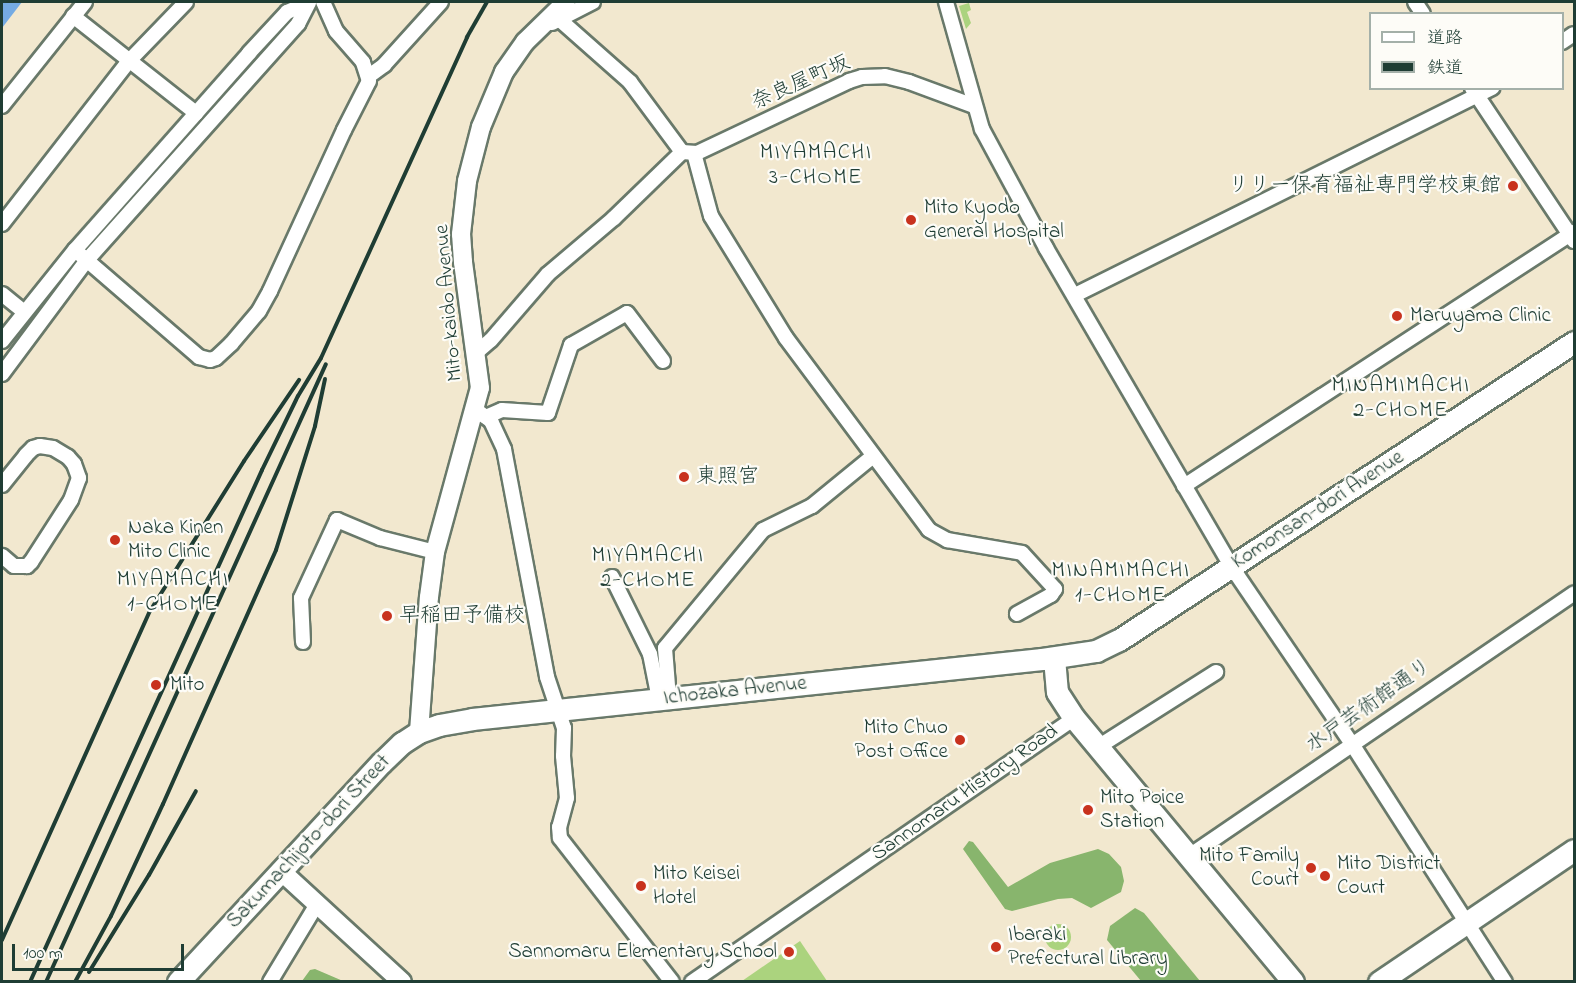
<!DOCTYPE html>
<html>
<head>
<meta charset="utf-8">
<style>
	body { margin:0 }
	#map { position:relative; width:1576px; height:983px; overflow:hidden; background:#f2e8cf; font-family:"Indie Flower","Klee One",sans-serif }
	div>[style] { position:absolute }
	.green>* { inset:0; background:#abd37e }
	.round { border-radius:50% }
	.forest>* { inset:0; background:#88b56d }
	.water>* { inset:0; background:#75abe3 }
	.roads { filter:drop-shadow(2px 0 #69796a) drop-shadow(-2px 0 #69796a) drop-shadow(0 2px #69796a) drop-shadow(0 -2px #69796a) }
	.minor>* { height:14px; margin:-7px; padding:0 7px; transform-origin:7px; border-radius:7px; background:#fff }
	.major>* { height:18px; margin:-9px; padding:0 9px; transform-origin:9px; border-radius:9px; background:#fff }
	.highway>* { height:21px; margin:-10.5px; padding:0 10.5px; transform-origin:10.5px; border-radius:10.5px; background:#fff }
	.rail>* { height:4px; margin:-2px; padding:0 2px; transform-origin:2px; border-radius:2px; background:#1f3d34 }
	.dots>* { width:16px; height:16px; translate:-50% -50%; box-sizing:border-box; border:3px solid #fdfcf7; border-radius:50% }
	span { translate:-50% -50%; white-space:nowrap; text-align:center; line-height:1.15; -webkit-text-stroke:4.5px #fdfcf7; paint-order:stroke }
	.street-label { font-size:21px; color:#1f3d34 }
	.poi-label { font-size:21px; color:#1f3d34 }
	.right { translate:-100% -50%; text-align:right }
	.left { translate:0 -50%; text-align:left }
	.neighbourhood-label { font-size:22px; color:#1f3d34; letter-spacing:1.5px }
	.frame { position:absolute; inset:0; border:3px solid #1f3d34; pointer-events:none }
	.legend { position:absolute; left:1369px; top:12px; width:195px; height:78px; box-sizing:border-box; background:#fdfcf7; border:2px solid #a4b0a9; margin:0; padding:8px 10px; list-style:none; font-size:18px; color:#1f3d34 }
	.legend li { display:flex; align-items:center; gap:12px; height:30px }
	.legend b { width:30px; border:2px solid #a4b0a9 }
	.scale { position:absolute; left:12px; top:944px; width:172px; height:27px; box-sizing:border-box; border:3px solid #1f3d34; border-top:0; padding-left:8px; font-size:18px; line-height:21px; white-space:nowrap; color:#1f3d34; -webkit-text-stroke:4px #fdfcf7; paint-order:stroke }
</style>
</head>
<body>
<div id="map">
	<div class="green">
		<div style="clip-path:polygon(969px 3px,971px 10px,967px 12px,971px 23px,966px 29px,959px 6px)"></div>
		<div class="round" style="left:1045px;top:924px;width:26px;height:26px"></div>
		<div style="clip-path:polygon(800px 941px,827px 981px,742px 981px)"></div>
	</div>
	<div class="forest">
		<div style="clip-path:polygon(969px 841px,973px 842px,1008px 887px,1050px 863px,1098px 849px,1109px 854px,1121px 867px,1124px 881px,1121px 892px,1091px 908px,1072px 898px,1058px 899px,1012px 911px,1005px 909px,963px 849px)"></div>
		<div style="clip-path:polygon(1135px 908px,1144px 913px,1200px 981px,1141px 981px,1107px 940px,1110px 926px)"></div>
		<div style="clip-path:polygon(315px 969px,343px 981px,344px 981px,302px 981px,310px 970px)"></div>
	</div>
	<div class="water">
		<div style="clip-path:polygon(2px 2px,22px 2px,2px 28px)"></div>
	</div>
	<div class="roads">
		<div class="minor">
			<div style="left:946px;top:2px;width:132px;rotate:74.2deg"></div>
			<div style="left:982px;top:129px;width:135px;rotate:61.7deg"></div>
			<div style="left:1046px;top:248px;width:368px;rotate:59.8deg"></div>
			<div style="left:1231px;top:566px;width:215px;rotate:55.8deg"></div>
			<div style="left:1352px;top:744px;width:283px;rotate:57.3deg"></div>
			<div style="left:1415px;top:2px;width:14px;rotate:56deg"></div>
			<div style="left:73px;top:16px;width:157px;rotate:38.3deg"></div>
			<div style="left:560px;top:20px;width:94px;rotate:41.5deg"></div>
			<div style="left:630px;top:82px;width:87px;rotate:53.4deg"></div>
			<div style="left:552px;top:23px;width:46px;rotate:-27.1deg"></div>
			<div style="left:1562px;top:42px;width:14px;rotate:-34deg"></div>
			<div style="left:369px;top:76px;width:19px;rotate:-36deg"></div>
			<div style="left:384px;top:65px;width:85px;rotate:-47.9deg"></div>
			<div style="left:1472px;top:88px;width:184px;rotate:56.3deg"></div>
			<div style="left:2px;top:106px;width:133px;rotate:-51.4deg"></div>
			<div style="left:682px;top:152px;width:15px;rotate:4deg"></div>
			<div style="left:697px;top:153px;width:168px;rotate:-25.3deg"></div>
			<div style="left:849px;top:81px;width:14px;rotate:-17deg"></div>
			<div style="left:862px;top:77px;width:23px;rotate:-2deg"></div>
			<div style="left:885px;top:76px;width:25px;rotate:14deg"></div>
			<div style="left:909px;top:82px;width:69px;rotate:20.3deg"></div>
			<div style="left:694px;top:153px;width:65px;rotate:74.9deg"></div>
			<div style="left:711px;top:216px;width:143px;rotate:58.4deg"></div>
			<div style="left:786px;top:338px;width:239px;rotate:53.3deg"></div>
			<div style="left:929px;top:530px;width:21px;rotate:29deg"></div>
			<div style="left:947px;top:540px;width:76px;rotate:9.8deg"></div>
			<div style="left:1022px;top:553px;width:49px;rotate:47.5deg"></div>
			<div style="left:1055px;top:589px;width:7px;rotate:124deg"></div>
			<div style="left:1051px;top:595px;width:39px;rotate:151deg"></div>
			<div style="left:2px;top:224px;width:207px;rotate:-52.1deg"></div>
			<div style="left:129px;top:61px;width:82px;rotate:-46deg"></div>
			<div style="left:75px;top:250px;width:164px;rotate:40.8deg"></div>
			<div style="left:199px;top:357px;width:11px;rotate:15deg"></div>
			<div style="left:210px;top:360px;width:6px;rotate:-18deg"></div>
			<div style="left:216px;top:358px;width:21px;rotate:-43deg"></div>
			<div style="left:231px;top:344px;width:43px;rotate:-49.7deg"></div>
			<div style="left:259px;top:311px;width:23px;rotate:-61deg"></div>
			<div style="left:270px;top:291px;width:177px;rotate:-65.3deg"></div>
			<div style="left:344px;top:130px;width:55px;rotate:-63deg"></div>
			<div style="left:369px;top:81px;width:20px;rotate:-108deg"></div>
			<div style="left:363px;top:62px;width:41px;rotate:-131.1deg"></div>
			<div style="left:336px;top:31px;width:32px;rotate:-114deg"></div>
			<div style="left:2px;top:294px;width:28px;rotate:39deg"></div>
			<div style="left:1075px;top:295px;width:466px;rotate:-26.4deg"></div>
			<div style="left:2px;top:341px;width:117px;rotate:-51.3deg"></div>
			<div style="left:75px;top:250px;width:263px;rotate:-48.5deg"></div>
			<div style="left:249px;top:53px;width:56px;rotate:-47.2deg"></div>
			<div style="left:287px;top:12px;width:23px;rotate:-23deg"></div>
			<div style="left:477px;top:352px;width:18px;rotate:-41deg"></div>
			<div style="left:491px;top:340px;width:87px;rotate:-49.2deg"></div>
			<div style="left:548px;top:274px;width:87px;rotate:-40.3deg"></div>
			<div style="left:614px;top:218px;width:95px;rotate:-44.1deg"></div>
			<div style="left:2px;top:374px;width:142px;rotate:-53.3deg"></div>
			<div style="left:87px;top:260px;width:317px;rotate:-48.2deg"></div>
			<div style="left:298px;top:24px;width:25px;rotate:-63deg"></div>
			<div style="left:476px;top:410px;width:19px;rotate:36deg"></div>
			<div style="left:491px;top:421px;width:31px;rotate:65deg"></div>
			<div style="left:504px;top:449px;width:232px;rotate:79.3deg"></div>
			<div style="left:547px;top:677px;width:54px;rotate:71.6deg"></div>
			<div style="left:564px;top:728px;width:28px;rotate:92deg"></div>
			<div style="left:563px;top:756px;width:42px;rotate:84.6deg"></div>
			<div style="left:567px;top:798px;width:30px;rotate:105deg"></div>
			<div style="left:559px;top:827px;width:11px;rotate:85deg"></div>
			<div style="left:560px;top:838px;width:182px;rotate:52.1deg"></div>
			<div style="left:486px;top:417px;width:17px;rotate:-24deg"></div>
			<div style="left:502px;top:410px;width:46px;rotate:3.7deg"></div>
			<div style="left:548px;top:413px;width:72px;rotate:-71.3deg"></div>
			<div style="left:571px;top:345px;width:64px;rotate:-29.7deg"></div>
			<div style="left:627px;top:313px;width:60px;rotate:53.1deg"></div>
			<div style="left:2px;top:485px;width:38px;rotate:-51deg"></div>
			<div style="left:26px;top:455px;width:10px;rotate:-45deg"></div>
			<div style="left:33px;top:448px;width:7px;rotate:-16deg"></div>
			<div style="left:40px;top:446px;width:13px;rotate:9deg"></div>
			<div style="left:53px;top:448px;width:17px;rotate:31deg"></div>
			<div style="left:68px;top:457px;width:9px;rotate:49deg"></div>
			<div style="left:74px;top:464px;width:15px;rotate:70deg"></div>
			<div style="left:79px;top:478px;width:23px;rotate:110deg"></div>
			<div style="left:71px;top:500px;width:74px;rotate:122.8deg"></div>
			<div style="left:31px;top:562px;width:6px;rotate:135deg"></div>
			<div style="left:27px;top:566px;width:13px;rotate:180deg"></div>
			<div style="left:14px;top:566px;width:16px;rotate:-140deg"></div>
			<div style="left:1184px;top:486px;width:465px;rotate:-33.1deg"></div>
			<div style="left:612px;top:577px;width:86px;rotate:63.7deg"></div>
			<div style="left:650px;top:654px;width:46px;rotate:78.7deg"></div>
			<div style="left:303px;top:642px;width:44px;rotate:-92.6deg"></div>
			<div style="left:301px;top:598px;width:86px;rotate:-65.2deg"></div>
			<div style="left:337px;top:520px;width:47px;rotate:22.7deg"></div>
			<div style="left:380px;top:538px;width:57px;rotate:14.3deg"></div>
			<div style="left:669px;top:698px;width:50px;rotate:-94.6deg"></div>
			<div style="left:665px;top:648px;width:153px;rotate:-50.3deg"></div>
			<div style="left:763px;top:530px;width:55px;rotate:-26.1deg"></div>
			<div style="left:812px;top:506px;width:79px;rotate:-39.3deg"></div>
			<div style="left:1098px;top:747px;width:140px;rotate:-32.4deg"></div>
			<div style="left:1189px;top:856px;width:466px;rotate:-34.3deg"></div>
			<div style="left:270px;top:982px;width:91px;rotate:-58.9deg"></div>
			<div style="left:692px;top:982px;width:464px;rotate:-34.6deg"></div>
		</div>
		<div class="major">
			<div style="left:419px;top:732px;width:135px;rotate:-85.8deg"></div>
			<div style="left:429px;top:597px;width:45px;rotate:-82.4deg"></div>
			<div style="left:435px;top:552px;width:170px;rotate:-74.7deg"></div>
			<div style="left:480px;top:388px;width:127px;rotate:-97.7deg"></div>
			<div style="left:463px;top:262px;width:28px;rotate:-94deg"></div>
			<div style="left:461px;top:234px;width:53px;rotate:-83.5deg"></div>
			<div style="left:467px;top:181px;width:56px;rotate:-75.5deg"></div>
			<div style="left:481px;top:127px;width:60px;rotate:-67.3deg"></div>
			<div style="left:504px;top:72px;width:37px;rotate:-55deg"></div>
			<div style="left:525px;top:42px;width:57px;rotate:-44.3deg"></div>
			<div style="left:281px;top:871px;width:164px;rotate:42.5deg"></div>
		</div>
		<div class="highway">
			<div style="left:1054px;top:658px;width:34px;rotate:85deg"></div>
			<div style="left:1057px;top:692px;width:31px;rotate:57deg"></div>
			<div style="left:1074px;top:718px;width:343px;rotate:50.3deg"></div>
			<div style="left:178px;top:982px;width:299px;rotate:-47.2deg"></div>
			<div style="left:381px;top:763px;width:29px;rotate:-44deg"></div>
			<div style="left:402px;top:743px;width:20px;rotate:-33deg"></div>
			<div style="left:419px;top:732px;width:21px;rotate:-19deg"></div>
			<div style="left:439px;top:725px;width:34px;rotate:-10deg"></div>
			<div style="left:472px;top:719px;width:573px;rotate:-6.01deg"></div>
			<div style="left:1042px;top:659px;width:55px;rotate:-8.4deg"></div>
			<div style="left:1096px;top:651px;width:25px;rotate:-26deg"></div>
			<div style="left:1119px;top:640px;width:544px;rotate:-33.22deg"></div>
			<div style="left:1379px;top:982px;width:235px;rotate:-34.1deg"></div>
		</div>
	</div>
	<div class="rail">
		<div style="left:2px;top:940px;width:361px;rotate:-65.8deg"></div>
		<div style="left:150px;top:611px;width:177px;rotate:-57.9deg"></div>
		<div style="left:244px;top:461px;width:98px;rotate:-55.8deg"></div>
		<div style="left:89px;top:972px;width:114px;rotate:-58.3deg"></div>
		<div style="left:149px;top:875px;width:96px;rotate:-60.8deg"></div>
		<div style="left:30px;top:982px;width:562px;rotate:-65.62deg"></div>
		<div style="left:262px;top:470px;width:82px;rotate:-64.1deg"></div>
		<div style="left:298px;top:396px;width:44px;rotate:-58.8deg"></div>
		<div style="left:321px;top:358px;width:353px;rotate:-65.5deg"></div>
		<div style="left:467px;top:37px;width:40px;rotate:-60.3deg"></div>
		<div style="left:46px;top:982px;width:678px;rotate:-65.63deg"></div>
		<div style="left:75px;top:982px;width:75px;rotate:-61.4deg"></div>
		<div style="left:111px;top:916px;width:123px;rotate:-65.1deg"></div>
		<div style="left:163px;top:804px;width:278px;rotate:-66deg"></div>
		<div style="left:276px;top:550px;width:130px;rotate:-72.5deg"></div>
		<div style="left:315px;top:426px;width:48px;rotate:-78deg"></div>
	</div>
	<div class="dots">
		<div style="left:1513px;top:186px;background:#c8321e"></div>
		<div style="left:911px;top:220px;background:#c8321e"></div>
		<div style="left:1397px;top:316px;background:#c8321e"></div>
		<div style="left:684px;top:477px;background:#c8321e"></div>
		<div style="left:115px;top:540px;background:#c8321e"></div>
		<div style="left:387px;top:616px;background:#c8321e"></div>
		<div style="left:156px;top:685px;background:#c8321e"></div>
		<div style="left:960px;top:740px;background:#c8321e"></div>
		<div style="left:1088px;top:810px;background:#c8321e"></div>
		<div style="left:1311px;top:868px;background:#c8321e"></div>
		<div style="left:1325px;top:876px;background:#c8321e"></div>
		<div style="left:641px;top:886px;background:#c8321e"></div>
		<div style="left:996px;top:947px;background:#c8321e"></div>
		<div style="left:789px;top:952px;background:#c8321e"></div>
	</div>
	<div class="street-label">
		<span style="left:801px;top:83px;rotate:-24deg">奈良屋町坂</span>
		<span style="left:449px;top:303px;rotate:-95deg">Mito-kaido Avenue</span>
		<span style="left:1318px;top:510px;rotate:-33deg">Komonsan-dori Avenue</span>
		<span style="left:735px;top:691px;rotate:-6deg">Ichozaka Avenue</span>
		<span style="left:1369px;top:706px;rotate:-35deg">水戸芸術館通り</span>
		<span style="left:965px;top:793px;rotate:-35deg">Sannomaru History Road</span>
		<span style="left:309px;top:842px;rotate:-47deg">Sakumachijoto-dori Street</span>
	</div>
	<div class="poi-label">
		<span class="right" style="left:1501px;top:186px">リリー保育福祉専門学校東館</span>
		<span class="left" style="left:924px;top:220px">Mito Kyodo<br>General Hospital</span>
		<span class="left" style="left:1410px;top:316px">Maruyama Clinic</span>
		<span class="left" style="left:696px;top:477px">東照宮</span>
		<span class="left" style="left:128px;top:540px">Naka Kinen<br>Mito Clinic</span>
		<span class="left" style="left:399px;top:616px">早稲田予備校</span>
		<span class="left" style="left:170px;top:685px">Mito</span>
		<span class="right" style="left:948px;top:740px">Mito Chuo<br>Post Office</span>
		<span class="left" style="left:1100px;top:810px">Mito Poice<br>Station</span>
		<span class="right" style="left:1299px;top:868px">Mito Family<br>Court</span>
		<span class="left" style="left:1337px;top:876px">Mito District<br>Court</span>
		<span class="left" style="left:653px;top:886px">Mito Keisei<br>Hotel</span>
		<span class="left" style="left:1008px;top:947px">Ibaraki<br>Prefectural Library</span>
		<span class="right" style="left:777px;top:952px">Sannomaru Elementary School</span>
	</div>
	<div class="neighbourhood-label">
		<span style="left:816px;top:166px">MIYAMACHI<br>3-CHOME</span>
		<span style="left:1401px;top:399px">MINAMIMACHI<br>2-CHOME</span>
		<span style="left:648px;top:569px">MIYAMACHI<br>2-CHOME</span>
		<span style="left:1121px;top:584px">MINAMIMACHI<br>1-CHOME</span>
		<span style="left:173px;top:593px">MIYAMACHI<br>1-CHOME</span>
	</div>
	<div class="frame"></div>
	<ul class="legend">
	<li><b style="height:8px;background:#fff"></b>道路</li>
	<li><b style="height:8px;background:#1f3d34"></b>鉄道</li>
	</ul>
	<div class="scale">100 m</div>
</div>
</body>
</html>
